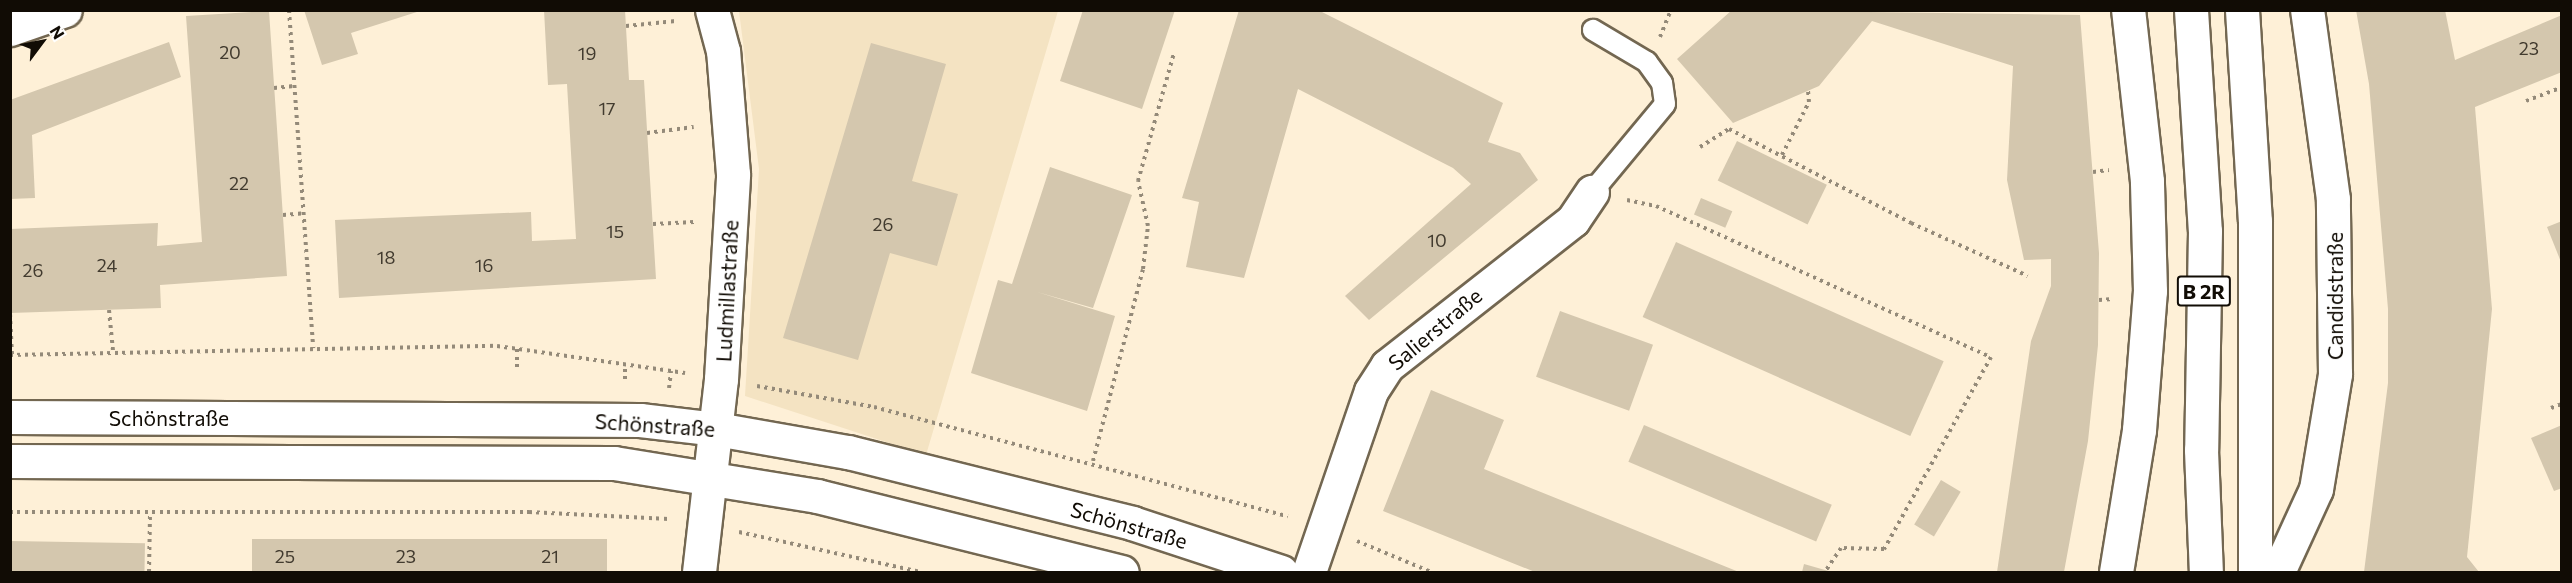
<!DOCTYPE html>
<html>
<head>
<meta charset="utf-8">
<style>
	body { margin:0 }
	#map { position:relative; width:2572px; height:583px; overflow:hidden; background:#fef0d7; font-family:Commissioner,sans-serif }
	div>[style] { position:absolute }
	.built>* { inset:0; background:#f4e3c2 }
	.building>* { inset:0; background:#d4c7ae; transform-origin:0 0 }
	.path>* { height:4px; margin-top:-2px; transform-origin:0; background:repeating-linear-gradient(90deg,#948a79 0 3px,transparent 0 7.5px) }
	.roads { filter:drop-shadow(2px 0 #736751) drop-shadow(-2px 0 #736751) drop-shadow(0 2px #736751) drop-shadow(0 -2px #736751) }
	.service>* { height:20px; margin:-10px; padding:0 10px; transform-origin:10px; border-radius:10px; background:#fff }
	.minor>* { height:33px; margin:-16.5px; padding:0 16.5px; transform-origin:16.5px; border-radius:16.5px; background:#fff }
	.tertiary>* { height:33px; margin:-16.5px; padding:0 16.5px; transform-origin:16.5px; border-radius:16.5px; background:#fff }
	.secondary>* { height:33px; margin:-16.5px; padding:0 16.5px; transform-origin:16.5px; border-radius:16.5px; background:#fff }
	.trunk>* { height:33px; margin:-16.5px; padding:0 16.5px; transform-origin:16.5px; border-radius:16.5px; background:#fff }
	span { translate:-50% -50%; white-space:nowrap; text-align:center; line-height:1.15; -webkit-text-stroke:4.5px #fff; paint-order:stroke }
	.number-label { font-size:18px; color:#423b2f }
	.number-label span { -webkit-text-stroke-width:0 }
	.shield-label span { padding:2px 4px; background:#fff; border:2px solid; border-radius:4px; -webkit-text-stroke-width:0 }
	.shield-label { font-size:20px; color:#110c05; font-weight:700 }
	.street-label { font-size:21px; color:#110c05 }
	.frame { position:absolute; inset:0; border:12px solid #110c05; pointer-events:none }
	.north { position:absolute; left:12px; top:12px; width:60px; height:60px; -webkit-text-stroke:4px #fff; paint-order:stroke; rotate:58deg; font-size:16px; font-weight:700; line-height:24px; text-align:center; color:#110c05 }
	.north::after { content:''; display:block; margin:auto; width:21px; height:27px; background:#110c05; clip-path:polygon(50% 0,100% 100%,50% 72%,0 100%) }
</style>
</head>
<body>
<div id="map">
	<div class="built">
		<div style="clip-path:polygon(739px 11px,1058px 11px,926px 455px,745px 396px,759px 169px)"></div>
	</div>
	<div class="building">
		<div style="clip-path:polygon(304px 10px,420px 10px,420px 11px,351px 33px,358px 54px,322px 65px)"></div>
		<div style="clip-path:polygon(544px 10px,625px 10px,629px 80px,644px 80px,656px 279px,339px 298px,335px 220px,531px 212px,532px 241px,576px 239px,567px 84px,548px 85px)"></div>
		<div style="clip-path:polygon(1083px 10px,1175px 10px,1142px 109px,1060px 81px)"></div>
		<div style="clip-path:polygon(1239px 10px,1318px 10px,1503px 103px,1488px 142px,1520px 153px,1538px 180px,1369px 320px,1345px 296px,1471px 184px,1453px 168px,1298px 89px,1244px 278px,1186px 267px,1199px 202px,1182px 198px)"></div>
		<div style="clip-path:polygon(1732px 10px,2080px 15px,2099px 253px,2098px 345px,2088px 441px,2064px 572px,1997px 572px,2031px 341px,2051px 286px,2051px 259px,2024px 260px,2007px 180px,2013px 66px,1872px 21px,1819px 86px,1733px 123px,1677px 59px)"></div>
		<div style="clip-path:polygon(2356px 10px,2445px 10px,2455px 60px,2562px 15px,2562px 72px,2475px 107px,2492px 309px,2467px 557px,2479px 572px,2364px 572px,2388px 383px,2388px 309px,2369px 84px)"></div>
		<div style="clip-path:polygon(269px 11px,287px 276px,160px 285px,161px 308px,10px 313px,10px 229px,158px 223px,157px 246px,202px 242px,186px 16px)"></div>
		<div style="clip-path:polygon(169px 42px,181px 77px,32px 135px,35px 198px,10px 199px,10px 100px)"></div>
		<div style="clip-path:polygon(871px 43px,946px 64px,912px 181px,958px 194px,937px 266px,890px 253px,858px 360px,783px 338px)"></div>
		<div style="left:1737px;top:141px;width:100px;height:44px;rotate:26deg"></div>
		<div style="clip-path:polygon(1050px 167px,1132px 195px,1093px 308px,1037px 292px,1115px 316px,1087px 411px,971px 373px,998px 280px,1012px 284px)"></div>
		<div style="left:1701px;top:198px;width:34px;height:18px;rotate:23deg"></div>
		<div style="clip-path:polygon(2562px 221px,2562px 262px,2561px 262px,2547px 227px)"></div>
		<div style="left:1676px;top:242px;width:293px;height:82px;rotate:24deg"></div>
		<div style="left:1560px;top:311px;width:99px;height:70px;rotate:20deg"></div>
		<div style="clip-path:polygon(1431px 390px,1504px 420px,1484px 469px,1739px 572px,1535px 572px,1383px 511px)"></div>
		<div style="left:1644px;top:425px;width:204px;height:40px;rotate:23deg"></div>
		<div style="clip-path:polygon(2562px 425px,2562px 488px,2554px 491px,2531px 438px)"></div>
		<div style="left:1941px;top:480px;width:23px;height:52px;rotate:31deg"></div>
		<div style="left:252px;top:539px;width:355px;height:33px"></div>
		<div style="left:10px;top:541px;width:135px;height:31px;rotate:1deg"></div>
		<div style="clip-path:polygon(1804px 564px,1832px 572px,1802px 572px)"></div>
	</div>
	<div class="path">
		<div style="left:289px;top:10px;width:339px;rotate:85.9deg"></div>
		<div style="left:626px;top:26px;width:50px;rotate:-5.7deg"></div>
		<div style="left:1660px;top:37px;width:29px;rotate:-68deg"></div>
		<div style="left:274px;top:88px;width:20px;rotate:-6deg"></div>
		<div style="left:2526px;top:101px;width:39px;rotate:-21deg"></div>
		<div style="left:647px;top:133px;width:47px;rotate:-7.3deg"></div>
		<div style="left:1700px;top:147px;width:34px;rotate:-32deg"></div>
		<div style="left:1729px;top:129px;width:205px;rotate:27.3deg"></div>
		<div style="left:1911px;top:223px;width:128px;rotate:24.4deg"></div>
		<div style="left:1782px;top:155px;width:59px;rotate:-63deg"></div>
		<div style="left:1809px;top:102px;width:12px;rotate:-95deg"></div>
		<div style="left:2093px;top:172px;width:16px;rotate:-7deg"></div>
		<div style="left:1627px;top:200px;width:30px;rotate:12deg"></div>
		<div style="left:1656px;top:206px;width:367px;rotate:24.3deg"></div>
		<div style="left:1991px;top:357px;width:220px;rotate:119.1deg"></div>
		<div style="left:1884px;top:549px;width:43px;rotate:-178.7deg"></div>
		<div style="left:1841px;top:548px;width:27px;rotate:124deg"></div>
		<div style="left:283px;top:215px;width:21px;rotate:-5deg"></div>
		<div style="left:653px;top:224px;width:41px;rotate:-2.8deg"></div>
		<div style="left:2099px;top:300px;width:14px;rotate:-4deg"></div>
		<div style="left:109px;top:310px;width:41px;rotate:84.4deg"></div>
		<div style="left:10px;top:314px;width:41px;rotate:87.2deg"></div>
		<div style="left:517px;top:349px;width:23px;rotate:90deg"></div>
		<div style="left:10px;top:355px;width:487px;rotate:-1.1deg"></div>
		<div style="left:497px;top:346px;width:190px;rotate:8.2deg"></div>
		<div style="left:625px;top:379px;width:14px;rotate:-90deg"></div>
		<div style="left:757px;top:386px;width:119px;rotate:10.2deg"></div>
		<div style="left:874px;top:407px;width:428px;rotate:14.8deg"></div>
		<div style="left:669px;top:388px;width:17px;rotate:-83deg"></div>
		<div style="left:2551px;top:408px;width:12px;rotate:-20deg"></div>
		<div style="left:1093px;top:461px;width:198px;rotate:-75.4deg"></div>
		<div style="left:1143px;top:269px;width:43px;rotate:-83.4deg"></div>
		<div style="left:1148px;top:226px;width:46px;rotate:-102.5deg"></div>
		<div style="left:1138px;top:181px;width:133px;rotate:-74.3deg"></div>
		<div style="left:10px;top:512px;width:519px"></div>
		<div style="left:529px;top:512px;width:140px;rotate:2.9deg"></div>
		<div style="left:739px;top:532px;width:186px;rotate:12.4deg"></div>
		<div style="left:1357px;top:541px;width:80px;rotate:22.7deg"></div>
		<div style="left:149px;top:572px;width:59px;rotate:-89deg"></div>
	</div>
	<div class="roads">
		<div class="service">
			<div style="left:1592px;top:192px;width:114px;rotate:-50.3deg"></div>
			<div style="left:1665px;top:104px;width:21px;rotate:-98deg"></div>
			<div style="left:1662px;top:83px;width:26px;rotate:-126deg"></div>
			<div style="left:1647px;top:62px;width:63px;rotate:-149.3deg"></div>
		</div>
		<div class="minor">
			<div style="left:10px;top:29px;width:58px;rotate:-19.1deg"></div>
			<div style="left:699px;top:572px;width:194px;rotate:-83.5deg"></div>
			<div style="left:721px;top:379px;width:205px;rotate:-86.6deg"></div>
			<div style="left:733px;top:174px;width:123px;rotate:-94.6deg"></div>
			<div style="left:723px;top:51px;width:42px;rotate:-105deg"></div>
			<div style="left:1309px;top:572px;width:191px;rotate:-71.1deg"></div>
			<div style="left:1371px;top:391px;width:30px;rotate:-57deg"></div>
			<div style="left:1387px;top:366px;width:236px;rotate:-38.1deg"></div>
			<div style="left:1573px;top:220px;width:34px;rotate:-56deg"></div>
		</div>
		<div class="tertiary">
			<div style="left:10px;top:417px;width:630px;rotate:0.27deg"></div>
			<div style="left:640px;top:420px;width:78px;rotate:6.7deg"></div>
			<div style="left:717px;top:429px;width:133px;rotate:10deg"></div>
			<div style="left:848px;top:452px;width:293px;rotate:14deg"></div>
			<div style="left:1132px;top:523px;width:157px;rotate:18.2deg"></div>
			<div style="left:10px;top:461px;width:604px;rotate:0.19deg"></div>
			<div style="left:614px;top:463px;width:206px;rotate:9.2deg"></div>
			<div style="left:817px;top:496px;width:314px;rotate:14deg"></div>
		</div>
		<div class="secondary">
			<div style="left:2278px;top:572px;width:91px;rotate:-65.4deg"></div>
			<div style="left:2316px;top:489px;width:117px;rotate:-80.6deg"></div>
			<div style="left:2335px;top:374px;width:175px;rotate:-90.7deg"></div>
			<div style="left:2333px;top:199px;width:191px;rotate:-97.8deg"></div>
		</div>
		<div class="trunk">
			<div style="left:2191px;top:10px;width:221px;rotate:86.4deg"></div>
			<div style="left:2205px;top:231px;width:219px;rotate:91deg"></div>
			<div style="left:2201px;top:450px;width:122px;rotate:87.7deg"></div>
			<div style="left:2242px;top:10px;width:211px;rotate:86.5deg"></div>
			<div style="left:2255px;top:221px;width:351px;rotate:90deg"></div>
			<div style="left:2116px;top:572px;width:144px;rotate:-80.8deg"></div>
			<div style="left:2139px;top:430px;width:139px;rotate:-85.5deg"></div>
			<div style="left:2150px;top:291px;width:110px;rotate:-91.6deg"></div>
			<div style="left:2147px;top:181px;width:172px;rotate:-96.3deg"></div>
		</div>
	</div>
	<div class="number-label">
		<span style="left:2529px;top:48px">23</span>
		<span style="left:230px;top:52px">20</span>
		<span style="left:587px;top:53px">19</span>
		<span style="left:607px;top:108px">17</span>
		<span style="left:239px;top:183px">22</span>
		<span style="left:883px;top:224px">26</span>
		<span style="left:615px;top:231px">15</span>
		<span style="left:1437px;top:240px">10</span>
		<span style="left:386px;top:257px">18</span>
		<span style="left:107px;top:265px">24</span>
		<span style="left:484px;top:265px">16</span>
		<span style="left:33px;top:270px">26</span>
		<span style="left:285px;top:556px">25</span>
		<span style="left:406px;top:556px">23</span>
		<span style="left:550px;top:556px">21</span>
	</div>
	<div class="shield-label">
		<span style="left:2204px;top:291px">B 2R</span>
	</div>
	<div class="street-label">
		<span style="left:727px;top:291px;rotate:-87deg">Ludmillastraße</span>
		<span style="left:2335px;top:296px;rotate:-90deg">Candidstraße</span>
		<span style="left:1435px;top:329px;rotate:-40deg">Salierstraße</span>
		<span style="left:169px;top:418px">Schönstraße</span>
		<span style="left:655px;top:425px;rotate:4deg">Schönstraße</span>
		<span style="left:1129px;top:525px;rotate:16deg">Schönstraße</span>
	</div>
	<div class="frame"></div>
	<div class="north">N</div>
</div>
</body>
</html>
